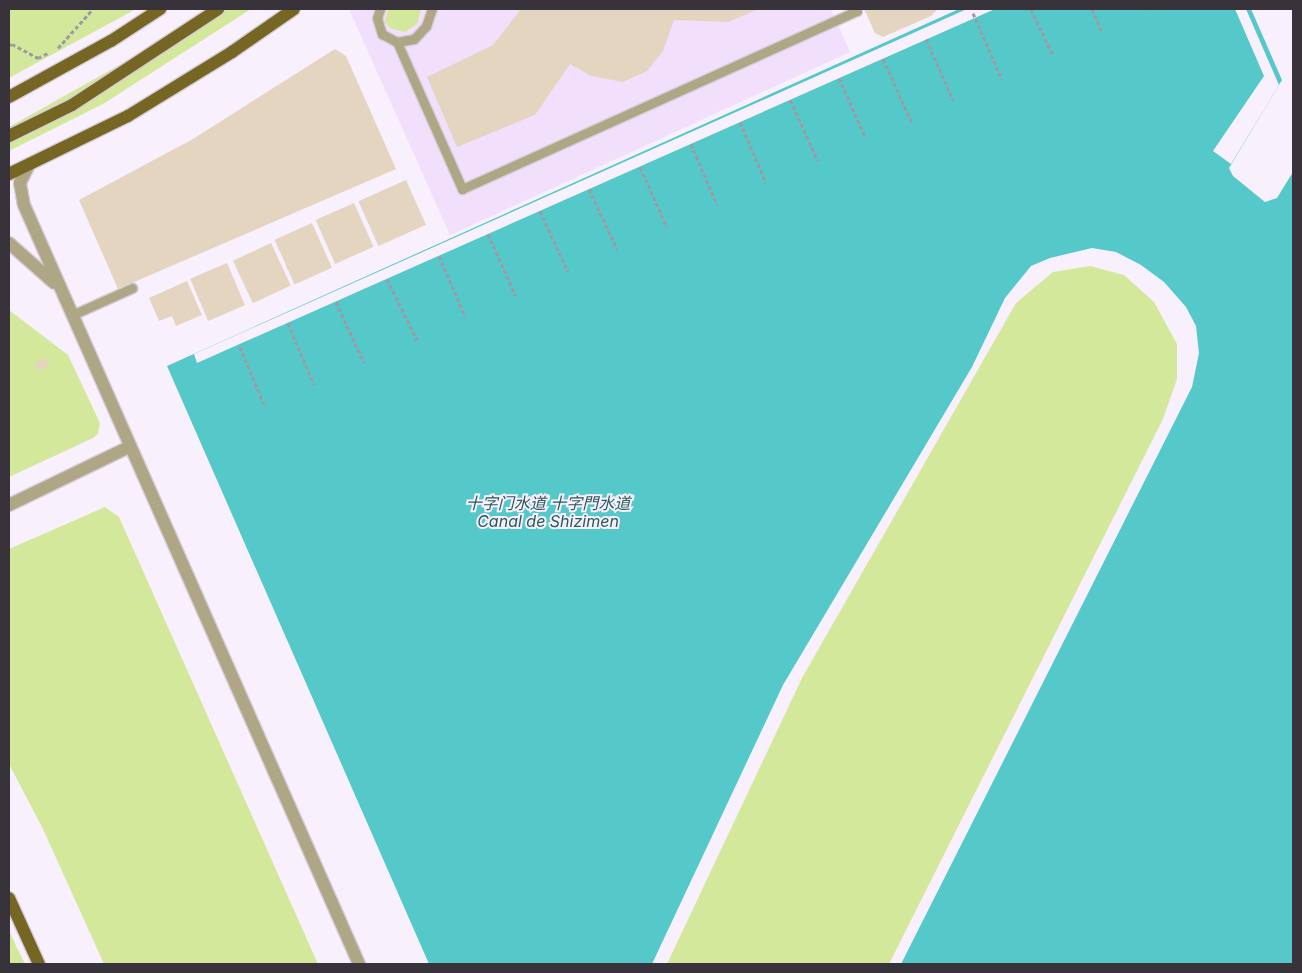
<!DOCTYPE html>
<html>
<head>
<meta charset="utf-8">
<style>
	body { margin:0 }
	#map { position:relative; width:1302px; height:973px; overflow:hidden; background:#f8f0fd; font-family:Inter,"Noto Sans SC",sans-serif }
	div>[style] { position:absolute }
	.built>* { inset:0; background:#f1dffc }
	.green>* { inset:0; background:#d4e89c }
	.water>* { inset:0; background:#55c8ca }
	.pier>* { inset:0; background:#f8f0fd }
	.building>* { inset:0; background:#e4d5c1; transform-origin:0 0 }
	.path>* { height:3px; margin-top:-1.5px; transform-origin:0; background:repeating-linear-gradient(90deg,#9f99a3 0 4px,transparent 0 6.5px) }
	.roads { filter:drop-shadow(1px 0 #d5ceda) drop-shadow(-1px 0 #d5ceda) drop-shadow(0 1px #d5ceda) drop-shadow(0 -1px #d5ceda) }
	.service>* { height:9px; margin:-4.5px; padding:0 4.5px; transform-origin:4.5px; border-radius:4.5px; background:#afa686 }
	.minor>* { height:12px; margin:-6px; padding:0 6px; transform-origin:6px; border-radius:6px; background:#afa686 }
	.primary>* { height:12px; margin:-6px; padding:0 6px; transform-origin:6px; border-radius:6px; background:#766623 }
	span { translate:-50% -50%; white-space:nowrap; text-align:center; line-height:1.15; -webkit-text-stroke:4px #f8f0fd; paint-order:stroke }
	.water-label { font-size:16px; color:#285a5b; font-style:italic }
	.frame { position:absolute; inset:0; border:10px solid #38333b; pointer-events:none }
</style>
</head>
<body>
<div id="map">
	<div class="built">
		<div style="clip-path:polygon(349px 9px,831px 9px,850px 52px,450px 235px)"></div>
	</div>
	<div class="green">
		<div style="clip-path:polygon(9px 9px,136px 9px,9px 78px)"></div>
		<div style="clip-path:polygon(219px 9px,251px 9px,103px 104px,9px 151px,9px 127px)"></div>
		<div style="clip-path:polygon(388px 9px,421px 9px,417px 24px,405px 32px,390px 28px,385px 22px)"></div>
		<div style="clip-path:polygon(1090px 266px,1124px 275px,1154px 302px,1177px 344px,1177px 379px,1163px 419px,889px 964px,667px 964px,802px 678px,1016px 303px,1053px 272px)"></div>
		<div style="clip-path:polygon(9px 310px,68px 355px,100px 423px,98px 434px,93px 438px,9px 477px)"></div>
		<div style="clip-path:polygon(105px 507px,119px 517px,318px 964px,104px 964px,43px 829px,9px 764px,9px 549px)"></div>
		<div style="clip-path:polygon(9px 930px,17px 948px,25px 964px,9px 964px)"></div>
	</div>
	<div class="water">
		<div style="clip-path:polygon(959px 9px,1251px 9px,1282px 80px,1229px 168px,1233px 176px,1265px 202px,1277px 198px,1293px 172px,1293px 964px,901px 964px,1192px 387px,1199px 353px,1196px 326px,1186px 307px,1164px 282px,1141px 265px,1116px 252px,1092px 248px,1050px 258px,1031px 266px,1005px 298px,972px 367px,783px 685px,652px 964px,429px 964px,167px 366px)"></div>
	</div>
	<div class="pier">
		<div style="clip-path:polygon(967px 9px,995px 9px,197px 363px,194px 354px)"></div>
		<div style="clip-path:polygon(1235px 9px,1246px 9px,1279px 85px,1231px 164px,1213px 151px,1264px 76px)"></div>
	</div>
	<div class="building">
		<div style="clip-path:polygon(521px 9px,759px 9px,728px 22px,674px 20px,663px 51px,647px 71px,623px 82px,591px 76px,570px 64px,535px 115px,457px 147px,427px 77px,493px 45px)"></div>
		<div style="clip-path:polygon(864px 9px,938px 9px,931px 16px,883px 37px,875px 33px)"></div>
		<div style="clip-path:polygon(335px 49px,346px 56px,396px 169px,118px 289px,79px 200px,193px 139px)"></div>
		<div style="left:406px;top:180px;width:49px;height:52px;rotate:66deg"></div>
		<div style="left:354px;top:203px;width:48px;height:42px;rotate:66deg"></div>
		<div style="left:312px;top:223px;width:49px;height:41px;rotate:66deg"></div>
		<div style="left:271px;top:243px;width:47px;height:42px;rotate:65deg"></div>
		<div style="left:227px;top:263px;width:46px;height:40px;rotate:67deg"></div>
		<div style="clip-path:polygon(187px 281px,202px 315px,176px 326px,172px 316px,159px 321px,149px 298px)"></div>
		<div style="left:47px;top:358px;width:8px;height:14px;rotate:67deg"></div>
	</div>
	<div class="path">
		<div style="left:1031px;top:9px;width:51px;rotate:64.4deg"></div>
		<div style="left:1092px;top:9px;width:25px;rotate:67deg"></div>
		<div style="left:1152px;top:9px;width:1px;rotate:45deg"></div>
		<div style="left:973px;top:13px;width:73px;rotate:66.6deg"></div>
		<div style="left:926px;top:39px;width:67px;rotate:66.1deg"></div>
		<div style="left:9px;top:45px;width:3px;rotate:-18deg"></div>
		<div style="left:12px;top:44px;width:30px;rotate:28deg"></div>
		<div style="left:38px;top:58px;width:13px;rotate:-27deg"></div>
		<div style="left:58px;top:48px;width:52px;rotate:-48.1deg"></div>
		<div style="left:883px;top:59px;width:70px;rotate:65.6deg"></div>
		<div style="left:839px;top:78px;width:64px;rotate:66.2deg"></div>
		<div style="left:790px;top:100px;width:67px;rotate:65.3deg"></div>
		<div style="left:740px;top:122px;width:66px;rotate:66.9deg"></div>
		<div style="left:691px;top:144px;width:66px;rotate:66.9deg"></div>
		<div style="left:640px;top:167px;width:66px;rotate:65.8deg"></div>
		<div style="left:589px;top:189px;width:66px;rotate:65deg"></div>
		<div style="left:540px;top:211px;width:67px;rotate:65.3deg"></div>
		<div style="left:488px;top:234px;width:68px;rotate:65.7deg"></div>
		<div style="left:439px;top:256px;width:66px;rotate:66.9deg"></div>
		<div style="left:387px;top:279px;width:68px;rotate:63.8deg"></div>
		<div style="left:336px;top:302px;width:67px;rotate:65.3deg"></div>
		<div style="left:288px;top:323px;width:67px;rotate:67.2deg"></div>
		<div style="left:240px;top:347px;width:65px;rotate:67.4deg"></div>
	</div>
	<div class="roads">
		<div class="service">
			<div style="left:380px;top:9px;width:9px;rotate:108deg"></div>
			<div style="left:377px;top:18px;width:17px;rotate:73deg"></div>
			<div style="left:382px;top:34px;width:17px;rotate:28deg"></div>
			<div style="left:397px;top:42px;width:17px;rotate:-10deg"></div>
			<div style="left:414px;top:39px;width:18px;rotate:-47deg"></div>
			<div style="left:426px;top:26px;width:18px;rotate:-71deg"></div>
			<div style="left:397px;top:42px;width:161px;rotate:66.1deg"></div>
			<div style="left:462px;top:189px;width:433px;rotate:-24.3deg"></div>
			<div style="left:857px;top:11px;width:2px;rotate:-117deg"></div>
			<div style="left:72px;top:315px;width:66px;rotate:-24.2deg"></div>
		</div>
		<div class="minor">
			<div style="left:29px;top:165px;width:20px;rotate:117deg"></div>
			<div style="left:20px;top:183px;width:22px;rotate:80deg"></div>
			<div style="left:24px;top:205px;width:830px;rotate:66.18deg"></div>
			<div style="left:9px;top:243px;width:60px;rotate:41.6deg"></div>
			<div style="left:9px;top:505px;width:133px;rotate:-25.8deg"></div>
		</div>
		<div class="primary">
			<div style="left:9px;top:97px;width:116px;rotate:-28.8deg"></div>
			<div style="left:111px;top:41px;width:59px;rotate:-33.1deg"></div>
			<div style="left:9px;top:136px;width:70px;rotate:-26.2deg"></div>
			<div style="left:72px;top:105px;width:175px;rotate:-33.3deg"></div>
			<div style="left:9px;top:174px;width:132px;rotate:-26deg"></div>
			<div style="left:128px;top:116px;width:122px;rotate:-31.6deg"></div>
			<div style="left:232px;top:52px;width:75px;rotate:-34.7deg"></div>
			<div style="left:9px;top:898px;width:72px;rotate:65.6deg"></div>
		</div>
	</div>
	<div class="water-label">
		<span style="left:548px;top:512px">十字门水道 十字門水道<br>Canal de Shizimen</span>
	</div>
	<div class="frame"></div>
</div>
</body>
</html>
